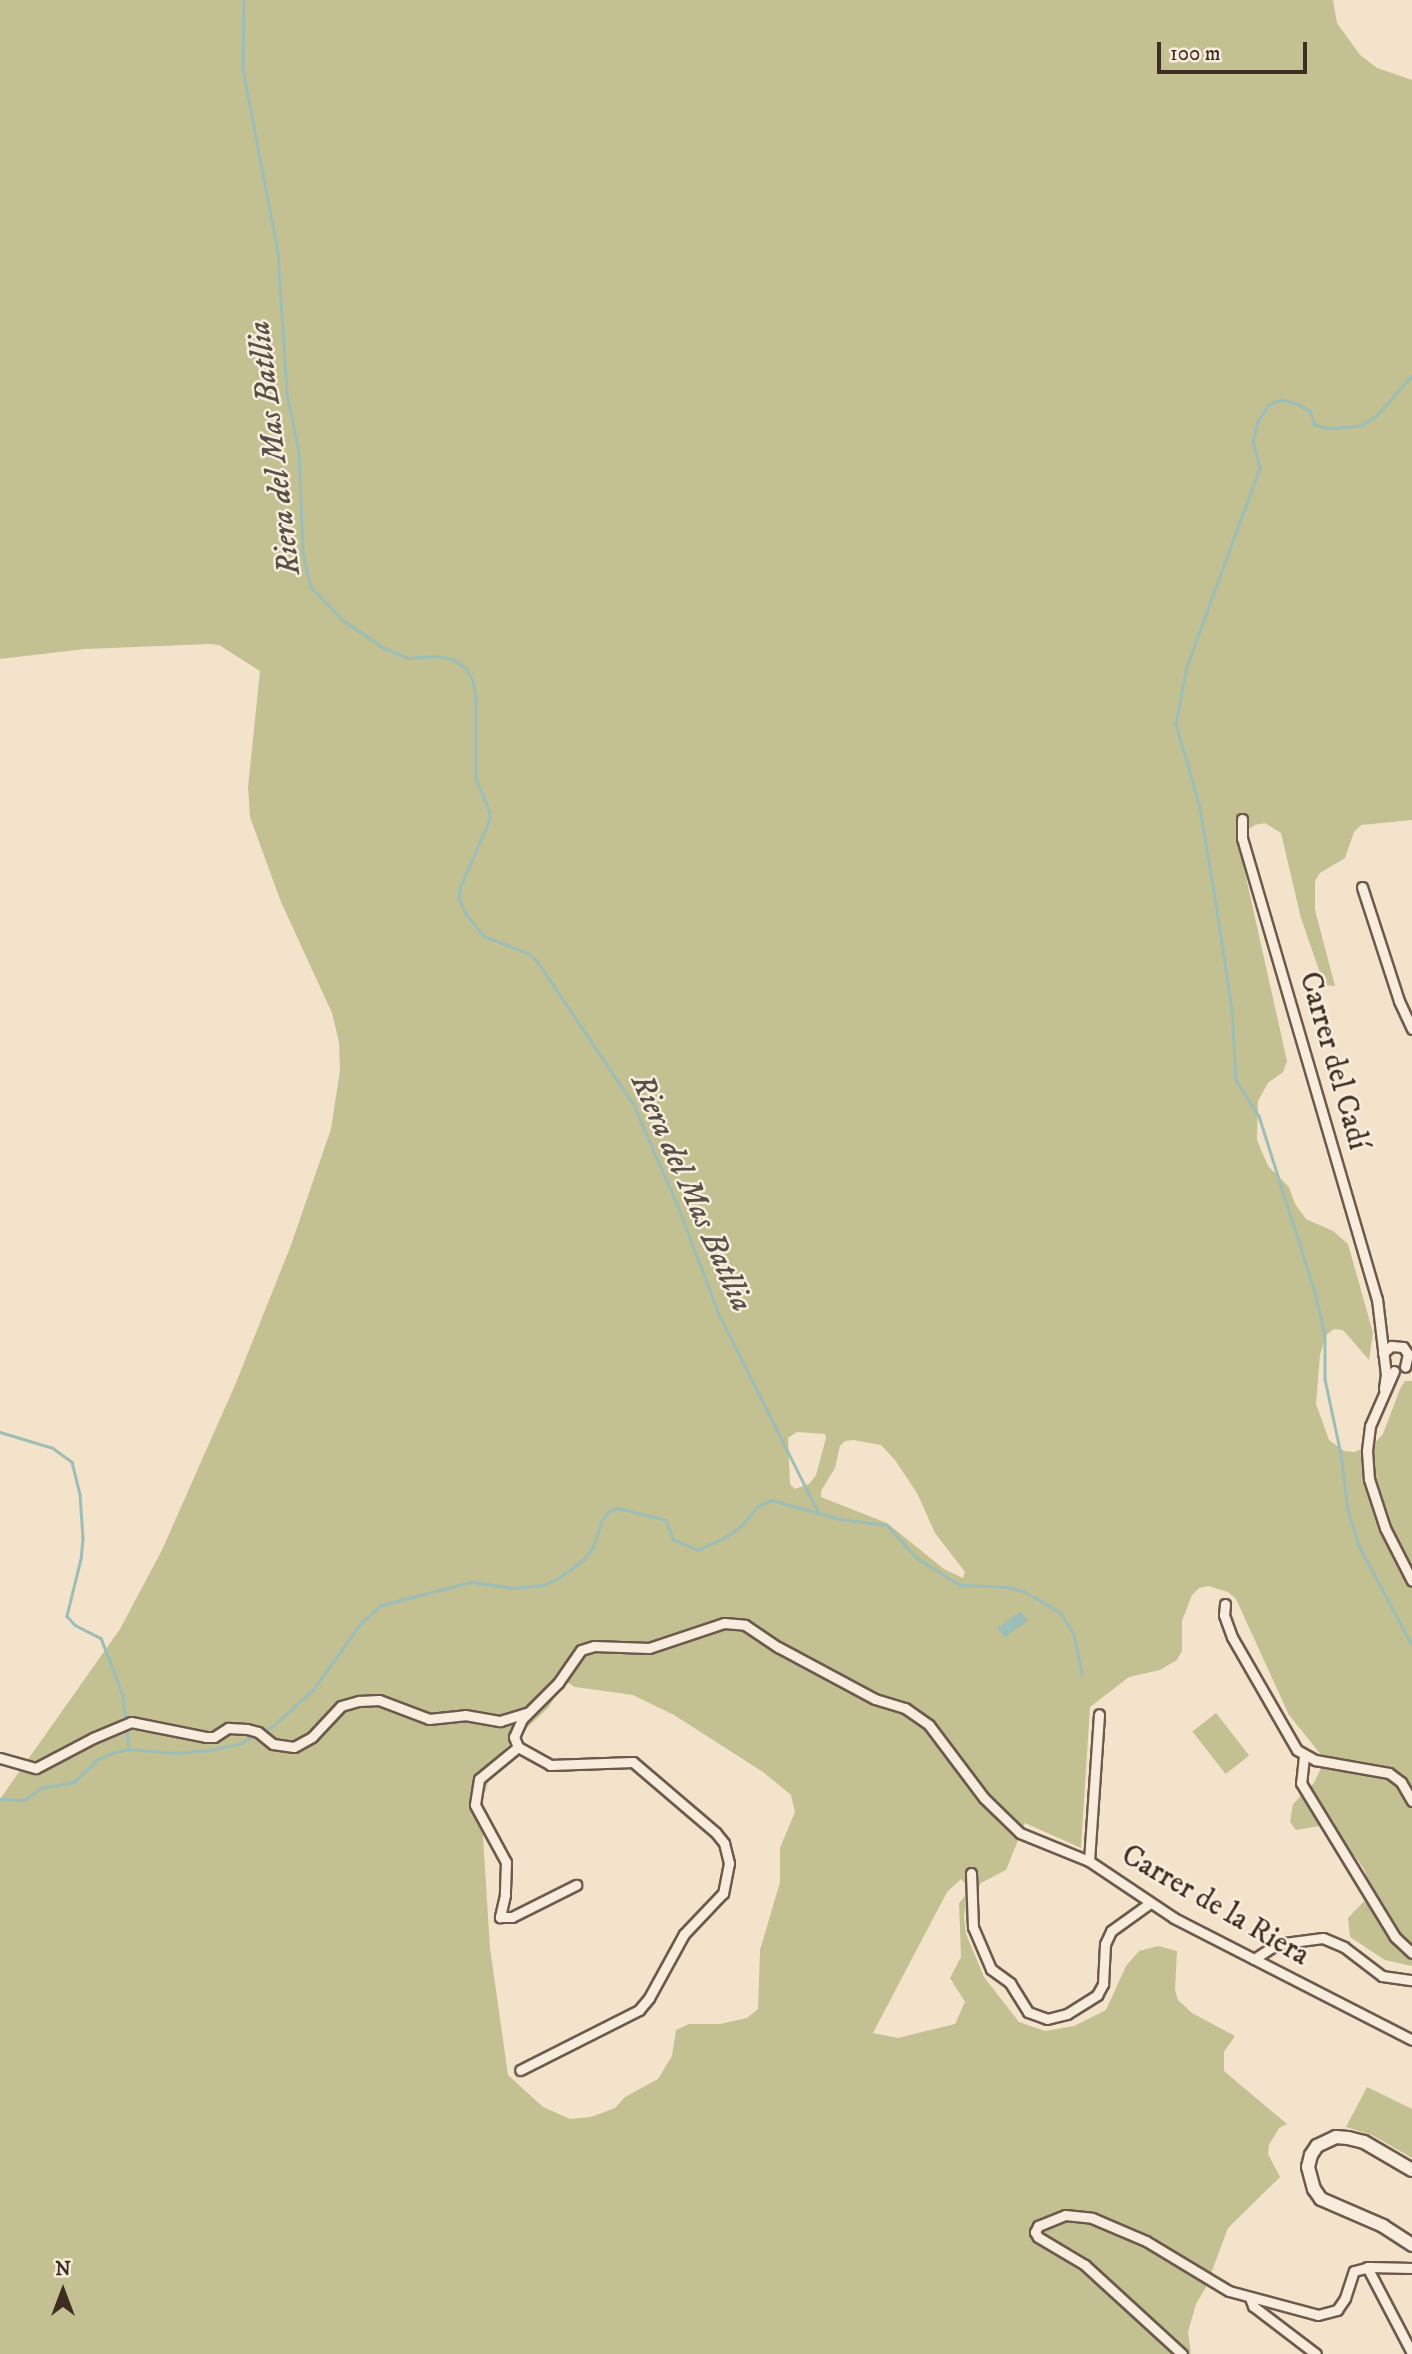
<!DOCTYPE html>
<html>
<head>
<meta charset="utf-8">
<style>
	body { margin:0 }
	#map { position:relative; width:1412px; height:2354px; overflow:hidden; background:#f4e3cb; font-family:"IM FELL DW Pica",serif }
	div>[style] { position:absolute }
	.green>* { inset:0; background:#c3c192; transform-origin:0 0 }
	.water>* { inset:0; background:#9cbeb7; transform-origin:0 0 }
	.stream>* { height:2.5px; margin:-1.25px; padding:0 1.25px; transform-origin:1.25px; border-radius:1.25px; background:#9cbeb7 }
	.roads { filter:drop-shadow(2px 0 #6d5a4c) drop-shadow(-2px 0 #6d5a4c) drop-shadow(0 2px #6d5a4c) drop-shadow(0 -2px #6d5a4c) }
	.street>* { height:9px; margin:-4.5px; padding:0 4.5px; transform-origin:4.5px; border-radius:4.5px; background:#f8eddd }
	.secondary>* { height:12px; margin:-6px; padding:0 6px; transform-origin:6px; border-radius:6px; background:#f8eddd }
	span { translate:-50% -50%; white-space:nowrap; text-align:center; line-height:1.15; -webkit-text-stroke:5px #f8eddd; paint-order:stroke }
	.street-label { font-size:30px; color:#402d22 }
	.water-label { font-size:32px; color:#575147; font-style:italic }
	.north { position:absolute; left:28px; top:2256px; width:70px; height:70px; -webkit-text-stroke:5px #f8eddd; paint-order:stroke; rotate:0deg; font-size:19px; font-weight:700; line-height:28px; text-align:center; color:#402d22 }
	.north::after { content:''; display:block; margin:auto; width:24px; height:32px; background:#402d22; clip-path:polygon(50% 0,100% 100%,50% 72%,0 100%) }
	.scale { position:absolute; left:1157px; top:42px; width:150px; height:32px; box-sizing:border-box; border:4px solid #402d22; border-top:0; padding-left:9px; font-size:21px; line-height:24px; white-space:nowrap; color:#402d22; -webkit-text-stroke:5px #f8eddd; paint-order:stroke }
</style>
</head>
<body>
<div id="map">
	<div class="green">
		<div style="clip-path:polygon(evenodd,0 0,1333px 0,1337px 23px,1360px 55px,1377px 68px,1412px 80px,1412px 820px,1361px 825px,1354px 832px,1345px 858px,1320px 873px,1315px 881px,1315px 910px,1335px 986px,1325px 985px,1321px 976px,1301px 918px,1281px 833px,1265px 823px,1255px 825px,1237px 837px,1287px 1061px,1283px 1072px,1268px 1083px,1258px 1101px,1257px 1140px,1268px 1166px,1289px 1187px,1295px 1204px,1306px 1219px,1333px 1231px,1348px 1244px,1373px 1333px,1369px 1360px,1343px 1330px,1334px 1329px,1326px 1335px,1320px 1355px,1316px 1404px,1329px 1440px,1344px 1451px,1354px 1452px,1374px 1444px,1383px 1434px,1400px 1389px,1405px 1381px,1412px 1381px,1412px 1966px,1385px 1960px,1350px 1937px,1348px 1918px,1368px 1897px,1370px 1887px,1364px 1869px,1334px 1828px,1325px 1825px,1296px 1830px,1290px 1822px,1293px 1804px,1314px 1783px,1322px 1766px,1322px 1756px,1289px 1715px,1236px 1599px,1228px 1592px,1209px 1586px,1199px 1588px,1192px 1595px,1182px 1621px,1182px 1651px,1177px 1660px,1160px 1670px,1129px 1677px,1090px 1707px,1081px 1848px,1025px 1823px,1006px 1870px,981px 1883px,966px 1906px,964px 1916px,966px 1934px,984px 1977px,1019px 2022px,1045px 2031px,1074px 2026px,1106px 2010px,1126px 1966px,1139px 1951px,1158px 1946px,1177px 1951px,1175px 1990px,1178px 2000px,1192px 2013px,1235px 2036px,1224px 2052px,1224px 2071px,1287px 2124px,1279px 2128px,1269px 2145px,1268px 2154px,1280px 2177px,1228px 2228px,1206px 2287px,1196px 2304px,1188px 2332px,1191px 2354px,0 2354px,0 1799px,120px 1629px,162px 1550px,235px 1385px,291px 1245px,331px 1129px,340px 1070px,339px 1042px,332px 1013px,281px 902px,250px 817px,248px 787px,260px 671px,219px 645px,210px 644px,85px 649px,0 659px,0 0,797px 1432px,825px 1434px,826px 1438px,816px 1475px,809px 1484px,795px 1489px,790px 1484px,788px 1438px,797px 1432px,0 0,853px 1440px,881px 1445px,895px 1460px,917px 1493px,935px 1533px,965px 1572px,963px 1578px,944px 1569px,887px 1523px,821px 1497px,821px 1491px,835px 1468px,840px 1446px,845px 1441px,853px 1440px,0 0,565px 1681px,575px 1687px,633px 1695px,674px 1715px,763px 1772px,791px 1795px,795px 1812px,780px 1848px,780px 1882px,760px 1950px,758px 2009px,747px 2018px,720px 2024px,689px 2024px,676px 2030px,672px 2056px,658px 2079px,625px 2097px,615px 2108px,591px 2117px,570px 2119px,543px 2107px,508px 2075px,490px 1948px,482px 1821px,475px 1805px,486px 1790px,494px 1759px,548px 1708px,565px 1681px,0 0,961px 1879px,971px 1889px,959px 1903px,961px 1957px,950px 1978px,965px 2002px,955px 2024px,898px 2038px,873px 2033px,947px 1892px,961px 1879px)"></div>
		<div style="left:1216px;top:1713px;width:54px;height:30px;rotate:52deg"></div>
		<div style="clip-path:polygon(1367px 2087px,1412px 2109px,1412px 2158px,1372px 2135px,1346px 2127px)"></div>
	</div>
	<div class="water">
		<div style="left:1021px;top:1611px;width:12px;height:29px;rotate:55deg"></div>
	</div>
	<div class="stream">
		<div style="left:244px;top:0;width:69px;rotate:90.8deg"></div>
		<div style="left:243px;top:69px;width:187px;rotate:79.2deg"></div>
		<div style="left:278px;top:253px;width:141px;rotate:86.3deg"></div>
		<div style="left:287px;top:394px;width:59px;rotate:78.3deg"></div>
		<div style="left:299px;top:452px;width:101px;rotate:87.7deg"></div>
		<div style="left:303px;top:553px;width:35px;rotate:77deg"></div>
		<div style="left:311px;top:587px;width:46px;rotate:45.9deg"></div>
		<div style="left:343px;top:620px;width:50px;rotate:34.3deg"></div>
		<div style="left:384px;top:648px;width:27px;rotate:22deg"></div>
		<div style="left:409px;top:658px;width:29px;rotate:-4deg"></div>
		<div style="left:438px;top:656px;width:15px;rotate:11deg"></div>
		<div style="left:453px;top:659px;width:16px;rotate:35deg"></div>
		<div style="left:466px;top:668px;width:14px;rotate:60deg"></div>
		<div style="left:473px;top:680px;width:18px;rotate:81deg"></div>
		<div style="left:476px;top:698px;width:80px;rotate:90deg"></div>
		<div style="left:476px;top:778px;width:37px;rotate:68deg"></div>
		<div style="left:490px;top:812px;width:8px;rotate:90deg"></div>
		<div style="left:490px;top:820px;width:74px;rotate:113.8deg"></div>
		<div style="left:460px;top:888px;width:10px;rotate:96deg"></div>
		<div style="left:459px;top:898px;width:17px;rotate:66deg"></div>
		<div style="left:466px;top:914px;width:28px;rotate:51deg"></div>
		<div style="left:484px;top:936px;width:49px;rotate:21.4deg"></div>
		<div style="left:530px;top:954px;width:11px;rotate:45deg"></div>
		<div style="left:538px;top:962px;width:172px;rotate:56.1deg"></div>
		<div style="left:634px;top:1105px;width:110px;rotate:66.5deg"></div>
		<div style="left:678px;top:1206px;width:116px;rotate:69.2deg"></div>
		<div style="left:719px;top:1314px;width:221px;rotate:63.4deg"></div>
		<div style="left:1412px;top:376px;width:53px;rotate:131.2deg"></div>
		<div style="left:1377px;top:416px;width:19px;rotate:148deg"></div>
		<div style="left:1361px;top:426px;width:32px;rotate:175deg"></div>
		<div style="left:1329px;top:429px;width:16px;rotate:-165deg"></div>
		<div style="left:1314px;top:425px;width:14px;rotate:-107deg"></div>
		<div style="left:1310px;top:412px;width:15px;rotate:-148deg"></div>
		<div style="left:1297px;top:404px;width:16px;rotate:-165deg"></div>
		<div style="left:1282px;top:400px;width:14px;rotate:159deg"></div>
		<div style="left:1269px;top:405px;width:20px;rotate:123deg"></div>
		<div style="left:1258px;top:422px;width:20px;rotate:105deg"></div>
		<div style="left:1253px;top:441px;width:28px;rotate:75deg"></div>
		<div style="left:1260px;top:468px;width:211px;rotate:110.2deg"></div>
		<div style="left:1187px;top:666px;width:59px;rotate:100.7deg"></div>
		<div style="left:1176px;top:724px;width:82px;rotate:73.8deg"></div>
		<div style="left:1199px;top:803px;width:89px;rotate:80.3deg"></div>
		<div style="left:1214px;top:891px;width:118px;rotate:81.3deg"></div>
		<div style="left:1232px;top:1008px;width:72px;rotate:86.8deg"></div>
		<div style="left:1236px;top:1080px;width:43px;rotate:57.4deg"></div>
		<div style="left:1259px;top:1116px;width:189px;rotate:72.4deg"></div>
		<div style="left:1316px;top:1296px;width:39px;rotate:77deg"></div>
		<div style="left:1325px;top:1334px;width:45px;rotate:90deg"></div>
		<div style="left:1325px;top:1379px;width:77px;rotate:78deg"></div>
		<div style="left:1341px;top:1454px;width:56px;rotate:82.9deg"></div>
		<div style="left:1348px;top:1510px;width:38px;rotate:73deg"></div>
		<div style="left:1359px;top:1546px;width:112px;rotate:61.8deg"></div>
		<div style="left:0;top:1432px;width:55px;rotate:16.8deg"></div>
		<div style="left:53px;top:1448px;width:24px;rotate:36deg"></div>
		<div style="left:72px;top:1462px;width:33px;rotate:76deg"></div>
		<div style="left:80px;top:1494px;width:44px;rotate:86.1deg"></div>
		<div style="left:83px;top:1538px;width:21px;rotate:95deg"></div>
		<div style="left:81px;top:1559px;width:59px;rotate:103.8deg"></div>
		<div style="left:67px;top:1616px;width:12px;rotate:48deg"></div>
		<div style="left:75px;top:1625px;width:29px;rotate:27deg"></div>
		<div style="left:101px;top:1638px;width:61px;rotate:68.9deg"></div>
		<div style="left:123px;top:1695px;width:54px;rotate:83.7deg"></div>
		<div style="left:261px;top:1732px;width:13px;rotate:-27deg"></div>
		<div style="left:273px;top:1726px;width:54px;rotate:-42deg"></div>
		<div style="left:313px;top:1690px;width:81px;rotate:-54.5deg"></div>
		<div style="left:360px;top:1624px;width:28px;rotate:-42deg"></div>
		<div style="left:381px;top:1605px;width:94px;rotate:-14.2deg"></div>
		<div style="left:472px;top:1582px;width:42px;rotate:8.1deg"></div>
		<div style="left:514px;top:1588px;width:30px;rotate:-6deg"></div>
		<div style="left:544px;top:1585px;width:17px;rotate:-25deg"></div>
		<div style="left:559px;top:1578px;width:31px;rotate:-37deg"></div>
		<div style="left:584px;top:1559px;width:15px;rotate:-53deg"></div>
		<div style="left:593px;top:1547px;width:28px;rotate:-72deg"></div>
		<div style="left:602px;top:1520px;width:11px;rotate:-52deg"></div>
		<div style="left:609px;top:1511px;width:9px;rotate:-18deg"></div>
		<div style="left:618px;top:1508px;width:49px;rotate:14deg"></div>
		<div style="left:666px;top:1520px;width:20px;rotate:70deg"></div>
		<div style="left:673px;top:1539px;width:27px;rotate:24deg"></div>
		<div style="left:698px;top:1550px;width:29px;rotate:-25deg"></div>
		<div style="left:724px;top:1538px;width:21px;rotate:-35deg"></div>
		<div style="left:741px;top:1526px;width:26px;rotate:-50deg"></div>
		<div style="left:758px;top:1506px;width:15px;rotate:-23deg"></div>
		<div style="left:772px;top:1500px;width:71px;rotate:15.6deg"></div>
		<div style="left:840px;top:1519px;width:47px;rotate:7.3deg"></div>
		<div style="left:887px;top:1525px;width:45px;rotate:47.7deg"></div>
		<div style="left:917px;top:1558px;width:51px;rotate:32.1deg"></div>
		<div style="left:960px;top:1585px;width:48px;rotate:2.4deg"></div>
		<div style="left:1008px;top:1587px;width:16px;rotate:14deg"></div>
		<div style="left:1024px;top:1591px;width:43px;rotate:30.7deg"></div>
		<div style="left:1061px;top:1613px;width:26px;rotate:59deg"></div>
		<div style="left:1074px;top:1635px;width:40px;rotate:78deg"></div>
		<div style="left:0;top:1799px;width:25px;rotate:2deg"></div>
		<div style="left:25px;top:1800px;width:20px;rotate:-37deg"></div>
		<div style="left:41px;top:1788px;width:34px;rotate:-10deg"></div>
		<div style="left:74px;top:1782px;width:32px;rotate:-44deg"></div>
		<div style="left:97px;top:1760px;width:17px;rotate:-25deg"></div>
		<div style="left:112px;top:1753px;width:17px;rotate:-13deg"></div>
		<div style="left:129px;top:1749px;width:45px;rotate:5.1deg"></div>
		<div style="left:174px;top:1753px;width:37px;rotate:-5deg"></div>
		<div style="left:211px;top:1750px;width:31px;rotate:-13deg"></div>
		<div style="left:241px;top:1743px;width:16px;rotate:-30deg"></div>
	</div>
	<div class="roads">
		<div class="street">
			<div style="left:1242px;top:819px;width:19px;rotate:90deg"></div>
			<div style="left:1242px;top:838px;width:480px;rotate:73.7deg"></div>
			<div style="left:1377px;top:1299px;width:76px;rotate:83.2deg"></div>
			<div style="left:1386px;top:1374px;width:15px;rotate:98deg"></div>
			<div style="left:1362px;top:887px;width:120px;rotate:72deg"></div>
			<div style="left:1399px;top:1001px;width:31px;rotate:65deg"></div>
			<div style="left:1383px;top:1353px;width:11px;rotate:-41deg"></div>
			<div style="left:1391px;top:1346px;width:12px;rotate:5deg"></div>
			<div style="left:1403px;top:1347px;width:9px;rotate:54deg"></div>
			<div style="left:1408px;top:1354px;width:13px;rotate:103deg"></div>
			<div style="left:1394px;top:1371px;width:60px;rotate:113.6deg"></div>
			<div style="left:1370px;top:1426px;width:25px;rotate:97deg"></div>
			<div style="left:1367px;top:1451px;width:28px;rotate:86deg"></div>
			<div style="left:1369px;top:1479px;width:52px;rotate:71.9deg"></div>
			<div style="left:1385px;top:1528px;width:59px;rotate:63deg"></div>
			<div style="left:1225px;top:1604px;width:11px;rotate:95deg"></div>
			<div style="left:1224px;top:1615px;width:23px;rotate:70deg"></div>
			<div style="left:1232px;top:1637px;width:130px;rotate:60.1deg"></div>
			<div style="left:1297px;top:1750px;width:21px;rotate:29deg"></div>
			<div style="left:1315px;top:1760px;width:75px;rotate:10deg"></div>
			<div style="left:1389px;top:1773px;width:15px;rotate:37deg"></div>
			<div style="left:1401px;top:1782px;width:22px;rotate:60deg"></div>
			<div style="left:518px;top:1747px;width:11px;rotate:-112deg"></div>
			<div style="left:514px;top:1737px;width:20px;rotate:-66deg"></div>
			<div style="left:522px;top:1719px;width:51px;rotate:-45deg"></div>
			<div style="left:558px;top:1683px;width:40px;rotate:-55.1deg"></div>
			<div style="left:581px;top:1650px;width:14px;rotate:-17deg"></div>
			<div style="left:594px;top:1646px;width:55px;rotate:2.1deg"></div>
			<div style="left:649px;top:1648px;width:79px;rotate:-18.4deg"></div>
			<div style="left:724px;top:1623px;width:21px;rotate:5deg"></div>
			<div style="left:745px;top:1625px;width:40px;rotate:34deg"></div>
			<div style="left:778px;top:1647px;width:110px;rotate:28.2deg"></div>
			<div style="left:875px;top:1699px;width:31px;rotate:17deg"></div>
			<div style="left:905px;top:1708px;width:29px;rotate:35deg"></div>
			<div style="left:929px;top:1725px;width:91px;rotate:53deg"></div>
			<div style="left:984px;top:1798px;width:50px;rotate:44.2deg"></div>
			<div style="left:1020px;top:1833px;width:74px;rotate:22.1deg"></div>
			<div style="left:1089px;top:1861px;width:102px;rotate:33.8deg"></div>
			<div style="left:1174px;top:1918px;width:267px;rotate:27.1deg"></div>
			<div style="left:518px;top:1747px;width:37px;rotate:29deg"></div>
			<div style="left:550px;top:1765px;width:83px;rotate:-2.1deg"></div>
			<div style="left:633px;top:1762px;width:109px;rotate:40.5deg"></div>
			<div style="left:716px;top:1833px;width:13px;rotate:51deg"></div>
			<div style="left:724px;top:1843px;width:21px;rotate:76deg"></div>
			<div style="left:729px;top:1863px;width:31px;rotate:101deg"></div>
			<div style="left:723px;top:1893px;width:57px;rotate:133.6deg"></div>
			<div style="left:684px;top:1934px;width:73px;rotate:118.7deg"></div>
			<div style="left:649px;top:1998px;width:16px;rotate:130deg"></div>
			<div style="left:639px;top:2010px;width:133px;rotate:153.2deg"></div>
			<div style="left:518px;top:1747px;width:50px;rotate:140.6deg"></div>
			<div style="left:479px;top:1779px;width:26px;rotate:99deg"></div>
			<div style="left:475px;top:1805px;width:65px;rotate:61.5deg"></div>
			<div style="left:506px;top:1862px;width:33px;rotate:92deg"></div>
			<div style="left:505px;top:1895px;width:23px;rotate:103deg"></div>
			<div style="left:500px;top:1917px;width:12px"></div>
			<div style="left:512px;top:1917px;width:72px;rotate:-26.6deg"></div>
			<div style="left:1304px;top:1756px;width:27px;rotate:96deg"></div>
			<div style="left:1301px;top:1783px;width:180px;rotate:58.6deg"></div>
			<div style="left:1395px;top:1937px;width:23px;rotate:43deg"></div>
			<div style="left:0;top:1758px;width:37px;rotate:16deg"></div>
			<div style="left:36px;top:1768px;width:64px;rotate:-27.8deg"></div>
			<div style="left:93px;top:1738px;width:41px;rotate:-22.8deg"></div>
			<div style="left:131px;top:1722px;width:76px;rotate:11.3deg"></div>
			<div style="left:206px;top:1737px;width:8px"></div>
			<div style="left:214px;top:1737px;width:17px;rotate:-33deg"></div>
			<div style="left:228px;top:1728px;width:19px;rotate:3deg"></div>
			<div style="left:247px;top:1729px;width:11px;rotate:15deg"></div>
			<div style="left:258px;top:1732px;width:19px;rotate:39deg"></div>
			<div style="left:273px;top:1744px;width:21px;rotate:8deg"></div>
			<div style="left:294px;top:1747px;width:21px;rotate:-29deg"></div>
			<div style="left:312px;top:1737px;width:42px;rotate:-46.9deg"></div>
			<div style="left:341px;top:1706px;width:19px;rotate:-16deg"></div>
			<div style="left:359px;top:1701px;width:20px;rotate:-3deg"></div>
			<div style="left:379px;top:1700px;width:53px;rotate:20.8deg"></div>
			<div style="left:429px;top:1719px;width:36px;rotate:-6deg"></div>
			<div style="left:465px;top:1715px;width:36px;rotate:10deg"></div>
			<div style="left:500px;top:1721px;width:28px;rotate:-17deg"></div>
			<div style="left:1089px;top:1861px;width:147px;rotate:-86.1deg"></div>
			<div style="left:971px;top:1873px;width:54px;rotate:87.9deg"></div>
			<div style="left:973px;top:1927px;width:46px;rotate:66.8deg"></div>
			<div style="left:991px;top:1969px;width:24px;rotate:36deg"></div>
			<div style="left:1010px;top:1983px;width:34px;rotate:58deg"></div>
			<div style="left:1028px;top:2012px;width:20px;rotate:20deg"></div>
			<div style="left:1047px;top:2019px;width:21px;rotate:-14deg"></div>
			<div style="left:1067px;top:2014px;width:36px;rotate:-32deg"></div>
			<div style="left:1097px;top:1995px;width:13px;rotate:-61deg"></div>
			<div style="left:1103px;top:1984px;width:40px;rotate:-87.1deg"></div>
			<div style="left:1105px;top:1944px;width:14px;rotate:-65deg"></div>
			<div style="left:1111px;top:1931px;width:48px;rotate:-35.7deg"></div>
			<div style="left:1254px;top:1959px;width:27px;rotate:-33deg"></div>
			<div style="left:1277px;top:1944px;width:46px;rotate:-7.4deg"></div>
			<div style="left:1323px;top:1938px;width:23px;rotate:23deg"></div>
			<div style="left:1344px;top:1947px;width:48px;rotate:37.3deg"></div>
			<div style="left:1382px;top:1976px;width:30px;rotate:8deg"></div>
			<div style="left:1367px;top:2267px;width:97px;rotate:62.4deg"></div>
			<div style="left:1250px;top:2298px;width:9px;rotate:69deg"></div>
			<div style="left:1253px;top:2306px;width:79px;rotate:37.3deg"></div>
			<div style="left:1182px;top:2354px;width:132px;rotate:-137.5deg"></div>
			<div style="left:1085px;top:2265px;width:55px;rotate:-149.2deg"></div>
			<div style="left:1038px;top:2237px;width:6px;rotate:-121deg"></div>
			<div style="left:1035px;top:2232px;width:7px;rotate:-63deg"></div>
			<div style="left:1038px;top:2226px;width:29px;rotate:-22deg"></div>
			<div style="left:1065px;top:2215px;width:27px;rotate:6deg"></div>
			<div style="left:1092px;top:2218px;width:59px;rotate:23.1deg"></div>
			<div style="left:1146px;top:2241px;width:97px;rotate:31.1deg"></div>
			<div style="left:1229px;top:2291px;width:92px;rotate:15.1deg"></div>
			<div style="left:1318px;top:2315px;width:20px;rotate:-15deg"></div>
			<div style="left:1337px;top:2310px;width:14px;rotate:-56deg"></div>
			<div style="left:1345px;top:2298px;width:28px;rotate:-72deg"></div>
			<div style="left:1354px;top:2271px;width:16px;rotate:-14deg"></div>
			<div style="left:1370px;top:2267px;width:42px;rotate:1.4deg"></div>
		</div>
		<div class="secondary">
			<div style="left:1412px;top:2170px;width:56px;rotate:-149.7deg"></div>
			<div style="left:1364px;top:2142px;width:16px;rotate:-166deg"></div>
			<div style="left:1348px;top:2138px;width:12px;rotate:-175deg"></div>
			<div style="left:1336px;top:2137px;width:21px;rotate:155deg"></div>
			<div style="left:1317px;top:2146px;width:11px;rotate:124deg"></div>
			<div style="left:1311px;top:2155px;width:12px;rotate:104deg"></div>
			<div style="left:1308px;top:2167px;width:23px;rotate:75deg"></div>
			<div style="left:1314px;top:2189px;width:12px;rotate:55deg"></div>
			<div style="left:1321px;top:2199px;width:68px;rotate:23.5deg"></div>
			<div style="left:1383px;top:2226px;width:35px;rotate:33deg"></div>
		</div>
	</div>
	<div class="street-label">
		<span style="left:1333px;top:1061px;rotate:74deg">Carrer del Cadí</span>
		<span style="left:1215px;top:1906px;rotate:30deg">Carrer de la Riera</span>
	</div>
	<div class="water-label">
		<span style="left:275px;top:448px;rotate:-97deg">Riera del Mas Batllia</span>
		<span style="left:691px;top:1193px;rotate:66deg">Riera del Mas Batllia</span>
	</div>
	<div class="north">N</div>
	<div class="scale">100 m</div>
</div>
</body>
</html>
